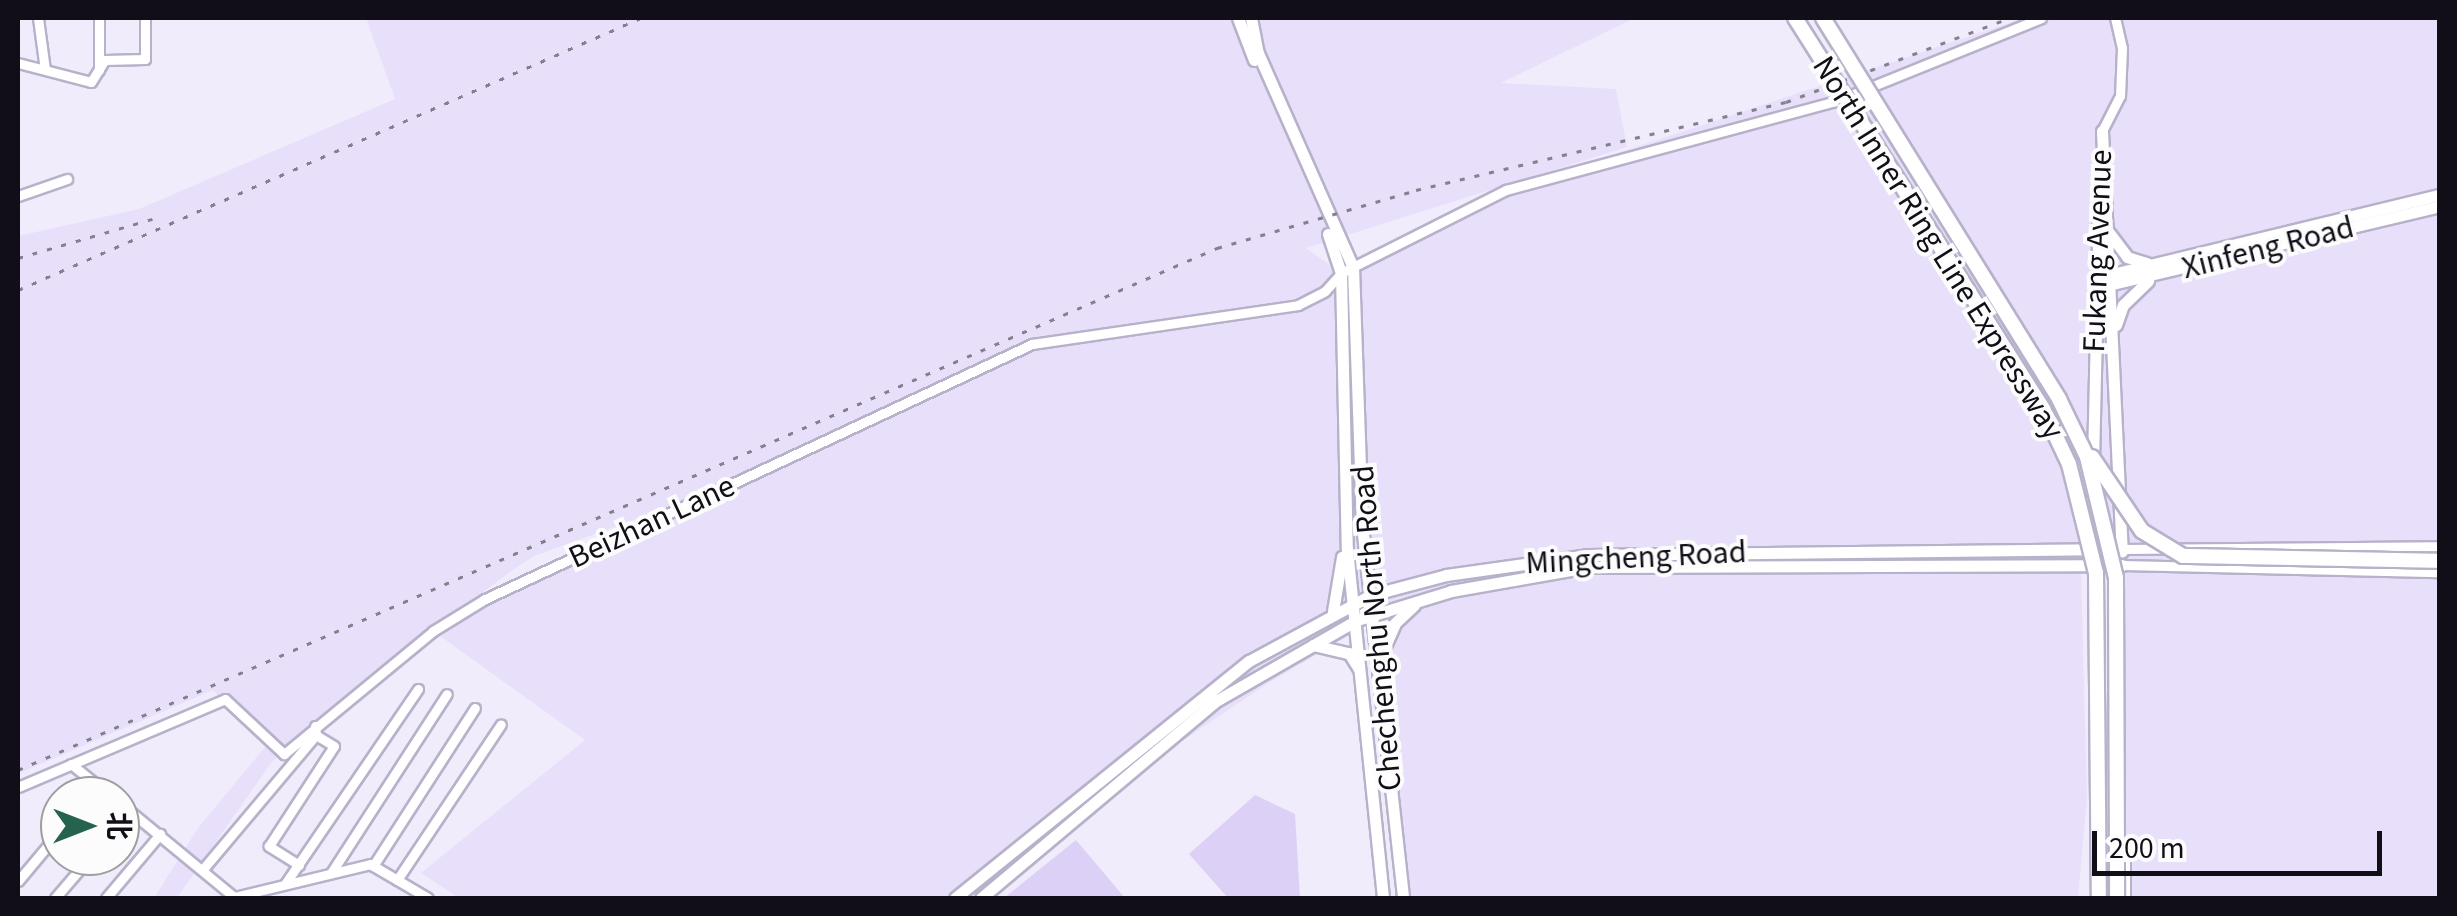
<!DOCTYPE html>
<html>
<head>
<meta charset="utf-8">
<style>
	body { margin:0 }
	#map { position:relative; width:2457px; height:916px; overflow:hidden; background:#f1ecfc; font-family:"Source Sans 3","Noto Sans SC",sans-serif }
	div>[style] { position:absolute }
	.built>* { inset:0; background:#e8e0fb }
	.green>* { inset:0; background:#dcd0f6 }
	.roads { filter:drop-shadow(2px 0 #b8b1ca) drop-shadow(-2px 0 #b8b1ca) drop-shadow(0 2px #b8b1ca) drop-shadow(0 -2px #b8b1ca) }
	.minor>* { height:9px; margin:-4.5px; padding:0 4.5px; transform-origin:4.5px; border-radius:4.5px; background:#fff }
	.secondary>* { height:11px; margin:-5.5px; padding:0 5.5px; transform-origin:5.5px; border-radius:5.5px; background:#fff }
	.primary>* { height:12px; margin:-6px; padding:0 6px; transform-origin:6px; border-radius:6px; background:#fff }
	.rail>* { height:2.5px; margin-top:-1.25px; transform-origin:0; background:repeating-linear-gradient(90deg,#84808d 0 5px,transparent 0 15px) }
	.bridges { filter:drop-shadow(2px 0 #b8b1ca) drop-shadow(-2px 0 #b8b1ca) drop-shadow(0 2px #b8b1ca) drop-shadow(0 -2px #b8b1ca) }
	.trunk-bridge>* { height:14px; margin:-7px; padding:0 7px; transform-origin:7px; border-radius:7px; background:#fff }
	span { translate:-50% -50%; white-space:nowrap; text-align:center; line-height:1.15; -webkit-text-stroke:8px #fcfcfc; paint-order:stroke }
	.street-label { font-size:32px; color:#110e17 }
	.frame { position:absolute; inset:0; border:20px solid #110e17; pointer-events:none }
	.north { position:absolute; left:40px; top:776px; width:100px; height:100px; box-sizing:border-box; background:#fcfcfc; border:2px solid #9e9da0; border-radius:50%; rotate:90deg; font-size:28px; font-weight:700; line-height:40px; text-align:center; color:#110e17 }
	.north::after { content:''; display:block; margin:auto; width:35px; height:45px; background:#26634f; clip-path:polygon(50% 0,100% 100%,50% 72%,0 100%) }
	.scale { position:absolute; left:2092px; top:831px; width:290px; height:45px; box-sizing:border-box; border:5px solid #110e17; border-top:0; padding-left:12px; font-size:30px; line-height:35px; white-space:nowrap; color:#110e17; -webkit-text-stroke:8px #fcfcfc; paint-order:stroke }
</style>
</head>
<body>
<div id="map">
	<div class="built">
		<div style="clip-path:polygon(366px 18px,1635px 18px,1501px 83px,1616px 89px,1627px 147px,1306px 248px,1341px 273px,1506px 190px,2025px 18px,2439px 18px,2439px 898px,2124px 898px,2121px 549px,1761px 569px,2081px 570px,2087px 798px,2078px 898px,1403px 898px,1380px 669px,1383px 644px,1411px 612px,1365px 626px,1270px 682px,1096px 799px,970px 898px,459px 898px,421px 873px,585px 740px,433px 631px,784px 466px,534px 556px,511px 571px,320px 718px,271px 763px,177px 898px,154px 898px,198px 828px,265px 747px,213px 690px,18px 774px,18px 236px,139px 209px,395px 99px)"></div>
	</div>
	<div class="green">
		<div style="clip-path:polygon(1255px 795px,1295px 814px,1300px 898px,1228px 898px,1189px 854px)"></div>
		<div style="clip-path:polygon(1076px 840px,1125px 898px,1004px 898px)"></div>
	</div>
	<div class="roads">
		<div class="minor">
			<div style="left:38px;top:18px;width:52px;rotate:82.3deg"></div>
			<div style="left:18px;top:63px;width:75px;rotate:14.6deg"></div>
			<div style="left:91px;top:82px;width:26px;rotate:-58deg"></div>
			<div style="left:105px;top:60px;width:40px;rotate:-1.4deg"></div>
			<div style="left:145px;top:59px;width:41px;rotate:-90deg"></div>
			<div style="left:99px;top:70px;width:52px;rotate:-90deg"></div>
			<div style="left:2102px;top:131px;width:39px;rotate:-63deg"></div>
			<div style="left:2120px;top:96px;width:48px;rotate:-87.6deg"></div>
			<div style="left:2122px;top:48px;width:31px;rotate:-103deg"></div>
			<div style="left:18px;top:196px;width:52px;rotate:-19.1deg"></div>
			<div style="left:2122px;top:549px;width:318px;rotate:-0.5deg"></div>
			<div style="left:2122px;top:565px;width:318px;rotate:1.3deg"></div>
			<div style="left:71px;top:764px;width:51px;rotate:38.7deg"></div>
			<div style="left:18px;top:787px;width:225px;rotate:-23deg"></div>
			<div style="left:225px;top:699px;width:81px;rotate:43deg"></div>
			<div style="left:284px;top:754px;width:193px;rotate:-39.5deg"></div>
			<div style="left:433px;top:631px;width:61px;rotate:-31.6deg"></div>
			<div style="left:485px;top:599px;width:604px;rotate:-24.99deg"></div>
			<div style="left:1032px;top:344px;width:269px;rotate:-8.3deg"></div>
			<div style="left:1298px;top:305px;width:30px;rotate:-27deg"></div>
			<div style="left:1325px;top:291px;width:24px;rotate:-48deg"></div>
			<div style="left:1341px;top:273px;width:185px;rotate:-26.7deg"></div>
			<div style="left:1506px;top:190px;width:342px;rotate:-15.1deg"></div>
			<div style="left:1836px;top:101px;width:221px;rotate:-22deg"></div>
			<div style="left:120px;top:803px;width:148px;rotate:39.5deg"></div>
			<div style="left:234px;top:897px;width:140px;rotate:-13.6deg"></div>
			<div style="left:370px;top:864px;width:67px;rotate:30.4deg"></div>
			<div style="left:299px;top:865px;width:36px;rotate:-148deg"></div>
			<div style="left:269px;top:846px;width:119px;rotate:-57deg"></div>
			<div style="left:334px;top:746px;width:21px;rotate:-149deg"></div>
			<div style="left:373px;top:866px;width:188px;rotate:-57.2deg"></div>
			<div style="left:203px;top:869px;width:175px;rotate:-49.9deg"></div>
			<div style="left:316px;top:735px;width:9px;rotate:-96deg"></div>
			<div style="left:331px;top:873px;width:213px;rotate:-57.1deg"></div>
			<div style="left:397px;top:880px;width:187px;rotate:-56.3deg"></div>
			<div style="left:18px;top:881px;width:65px;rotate:-50deg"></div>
			<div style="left:285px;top:884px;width:236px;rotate:-55.7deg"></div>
			<div style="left:55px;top:898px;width:55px;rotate:-49.4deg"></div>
			<div style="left:106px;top:898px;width:84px;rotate:-49.8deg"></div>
		</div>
		<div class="secondary">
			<div style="left:1238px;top:18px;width:45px;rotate:69.1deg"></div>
			<div style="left:1251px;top:18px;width:36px;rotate:79deg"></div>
			<div style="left:1258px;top:53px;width:234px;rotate:66.1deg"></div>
			<div style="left:1353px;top:267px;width:258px;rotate:88deg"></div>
			<div style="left:1362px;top:525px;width:375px;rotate:83.7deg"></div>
			<div style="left:2102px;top:131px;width:421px;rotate:87.3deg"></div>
			<div style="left:2107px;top:230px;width:34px;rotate:53deg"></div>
			<div style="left:2127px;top:257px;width:21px;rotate:17deg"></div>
			<div style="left:1328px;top:234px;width:41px;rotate:71.6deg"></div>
			<div style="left:1341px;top:273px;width:276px;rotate:88.8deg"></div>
			<div style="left:1347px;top:549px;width:351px;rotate:84.1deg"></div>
			<div style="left:2104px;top:276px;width:346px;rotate:-13.6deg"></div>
			<div style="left:2104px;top:286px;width:345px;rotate:-13.4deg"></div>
			<div style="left:2116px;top:325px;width:21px;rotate:-71deg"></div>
			<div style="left:2123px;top:305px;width:35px;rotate:-44deg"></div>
			<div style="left:2093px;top:462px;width:261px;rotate:-88.7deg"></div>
			<div style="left:2091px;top:542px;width:47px;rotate:-88.8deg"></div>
			<div style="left:1333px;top:611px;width:55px;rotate:-80.5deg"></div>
			<div style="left:1313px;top:645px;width:37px;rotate:13deg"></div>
			<div style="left:1349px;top:653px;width:19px;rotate:58deg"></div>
			<div style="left:1381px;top:655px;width:35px;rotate:-66deg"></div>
			<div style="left:1395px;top:623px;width:26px;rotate:-43deg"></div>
			<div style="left:955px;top:898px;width:378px;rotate:-38.9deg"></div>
			<div style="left:1249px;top:661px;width:139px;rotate:-28.4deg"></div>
			<div style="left:1371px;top:595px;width:78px;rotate:-14.9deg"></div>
			<div style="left:1446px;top:575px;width:144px;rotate:-8deg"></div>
			<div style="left:1589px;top:555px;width:533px;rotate:-0.64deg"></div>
			<div style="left:981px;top:898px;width:307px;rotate:-40deg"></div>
			<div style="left:1216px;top:701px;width:163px;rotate:-29.9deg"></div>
			<div style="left:1357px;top:620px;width:98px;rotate:-17.1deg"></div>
			<div style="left:1451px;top:591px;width:140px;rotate:-9.9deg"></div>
			<div style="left:1589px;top:567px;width:533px;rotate:-0.21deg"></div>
		</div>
		<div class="primary">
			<div style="left:2124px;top:851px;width:47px;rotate:90deg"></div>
		</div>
	</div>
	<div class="rail">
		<div style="left:18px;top:258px;width:140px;rotate:-16.2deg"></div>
		<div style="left:18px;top:290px;width:680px;rotate:-23.59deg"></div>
		<div style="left:18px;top:770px;width:1308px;rotate:-23.53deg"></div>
		<div style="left:1217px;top:248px;width:207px;rotate:-16.2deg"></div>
		<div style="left:1416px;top:190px;width:380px;rotate:-13.4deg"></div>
		<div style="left:1786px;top:102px;width:239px;rotate:-20.6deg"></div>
	</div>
	<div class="bridges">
		<div class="trunk-bridge">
			<div style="left:1795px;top:18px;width:463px;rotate:57.6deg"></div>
			<div style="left:2043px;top:409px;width:61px;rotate:64.7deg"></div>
			<div style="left:2069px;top:464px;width:112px;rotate:76.1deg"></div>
			<div style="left:2096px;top:573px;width:325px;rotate:89.5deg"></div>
			<div style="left:1823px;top:18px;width:448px;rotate:58.2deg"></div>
			<div style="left:2059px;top:399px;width:64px;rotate:64.2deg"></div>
			<div style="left:2087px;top:457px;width:124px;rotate:76.5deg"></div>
			<div style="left:2116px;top:578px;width:320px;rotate:89.8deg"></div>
			<div style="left:2092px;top:457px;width:89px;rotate:56deg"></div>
			<div style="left:2142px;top:531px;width:48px;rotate:31.4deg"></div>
			<div style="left:2183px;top:556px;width:257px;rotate:1.1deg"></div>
		</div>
	</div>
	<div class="street-label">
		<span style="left:1938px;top:248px;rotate:58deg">North Inner Ring Line Expressway</span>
		<span style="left:2268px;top:248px;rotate:-14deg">Xinfeng Road</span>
		<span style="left:2098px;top:251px;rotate:-88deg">Fukang Avenue</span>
		<span style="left:652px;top:522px;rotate:-25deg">Beizhan Lane</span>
		<span style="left:1636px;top:558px;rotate:-3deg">Mingcheng Road</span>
		<span style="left:1377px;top:628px;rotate:-95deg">Chechenghu North Road</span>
	</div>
	<div class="frame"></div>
	<div class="north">北</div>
	<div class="scale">200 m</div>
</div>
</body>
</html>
